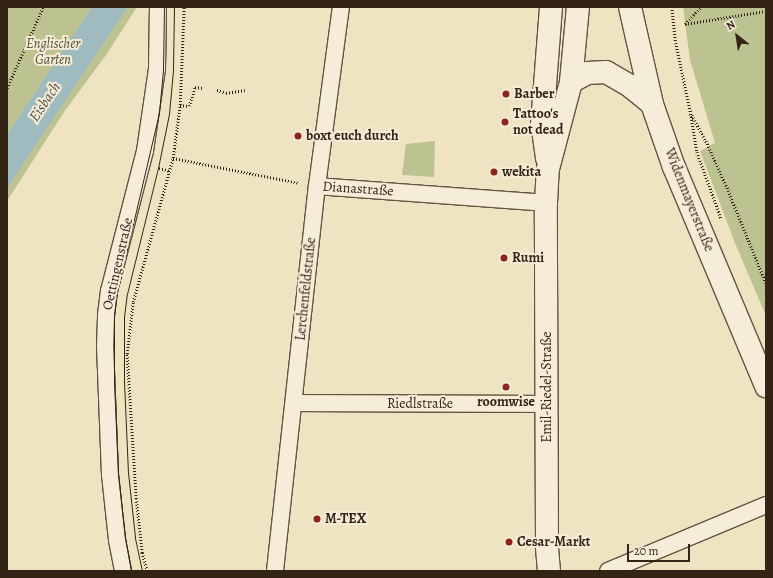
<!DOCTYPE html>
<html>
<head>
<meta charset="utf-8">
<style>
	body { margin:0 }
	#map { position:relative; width:773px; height:578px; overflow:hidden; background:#efe4c1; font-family:Alegreya,serif }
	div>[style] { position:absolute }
	.green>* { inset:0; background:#bcc391 }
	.water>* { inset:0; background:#a0bbbf }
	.path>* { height:2.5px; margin-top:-1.25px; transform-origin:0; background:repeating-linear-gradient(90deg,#332416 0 1px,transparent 0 3px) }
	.roads { filter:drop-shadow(1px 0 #625441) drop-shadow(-1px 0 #625441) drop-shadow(0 1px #625441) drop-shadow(0 -1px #625441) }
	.street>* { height:16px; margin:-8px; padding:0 8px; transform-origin:8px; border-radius:8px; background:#f5edd7 }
	.secondary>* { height:22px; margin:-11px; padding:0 11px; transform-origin:11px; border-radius:11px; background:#f5edd7 }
	.tram>* { height:1px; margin:-0.5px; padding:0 0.5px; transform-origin:0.5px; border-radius:0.5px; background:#332416 }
	.dots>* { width:11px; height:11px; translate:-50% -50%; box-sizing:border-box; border:2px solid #f5edd7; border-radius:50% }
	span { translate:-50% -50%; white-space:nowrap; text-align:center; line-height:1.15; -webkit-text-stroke:4px #f5edd7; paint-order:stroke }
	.park-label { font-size:14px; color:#554c35; font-style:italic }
	.poi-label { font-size:14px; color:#332416; font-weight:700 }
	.left { translate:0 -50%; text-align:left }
	.street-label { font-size:14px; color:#332416 }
	.water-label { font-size:15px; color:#545149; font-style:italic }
	.frame { position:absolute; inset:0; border:8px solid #332416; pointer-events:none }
	.north { position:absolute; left:717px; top:16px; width:40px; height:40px; -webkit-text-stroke:3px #f5edd7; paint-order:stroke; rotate:330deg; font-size:11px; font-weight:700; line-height:16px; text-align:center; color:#332416 }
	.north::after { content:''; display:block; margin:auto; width:14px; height:18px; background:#332416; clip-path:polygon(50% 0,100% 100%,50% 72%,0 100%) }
	.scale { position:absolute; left:627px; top:544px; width:63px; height:18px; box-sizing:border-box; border:2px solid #332416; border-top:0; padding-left:5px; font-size:12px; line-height:14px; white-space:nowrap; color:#332416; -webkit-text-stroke:3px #f5edd7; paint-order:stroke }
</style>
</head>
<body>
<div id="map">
	<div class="green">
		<div style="clip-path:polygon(7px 7px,137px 7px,106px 55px,64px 112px,7px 201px)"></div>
		<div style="clip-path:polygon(683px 7px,766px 7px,766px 316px,735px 243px,700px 151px,715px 143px,690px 60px)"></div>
		<div style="clip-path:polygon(435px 141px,434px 177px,402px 175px,406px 144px)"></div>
	</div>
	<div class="water">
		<div style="clip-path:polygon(92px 7px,128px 7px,7px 188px,7px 135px)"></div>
	</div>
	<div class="path">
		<div style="left:672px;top:7px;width:36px;rotate:84deg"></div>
		<div style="left:676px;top:43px;width:73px;rotate:78.1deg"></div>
		<div style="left:691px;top:114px;width:38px;rotate:81deg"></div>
		<div style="left:697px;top:152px;width:70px;rotate:70deg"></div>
		<div style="left:766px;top:7px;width:2px;rotate:90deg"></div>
		<div style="left:685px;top:24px;width:82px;rotate:-9.1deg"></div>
		<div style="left:685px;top:24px;width:23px;rotate:-47deg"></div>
		<div style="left:7px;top:88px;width:89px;rotate:-66deg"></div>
		<div style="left:217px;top:90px;width:9px;rotate:18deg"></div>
		<div style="left:226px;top:93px;width:19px;rotate:-9deg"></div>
		<div style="left:180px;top:105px;width:9px;rotate:6deg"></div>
		<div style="left:189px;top:106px;width:20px;rotate:-72deg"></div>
		<div style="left:195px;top:87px;width:9px;rotate:6deg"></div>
		<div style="left:692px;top:115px;width:30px;rotate:62deg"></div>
		<div style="left:706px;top:141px;width:48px;rotate:65.6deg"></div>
		<div style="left:726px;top:185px;width:106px;rotate:67.8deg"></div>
		<div style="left:173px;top:158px;width:128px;rotate:11.2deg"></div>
		<div style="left:159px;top:168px;width:11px;rotate:15deg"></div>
		<div style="left:147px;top:571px;width:19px;rotate:-106deg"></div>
		<div style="left:142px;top:553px;width:54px;rotate:-96.3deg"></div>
		<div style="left:136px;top:499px;width:145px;rotate:-93.6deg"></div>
		<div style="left:127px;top:354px;width:52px;rotate:-83.4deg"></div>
		<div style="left:133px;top:302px;width:149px;rotate:-74.5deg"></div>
		<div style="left:173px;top:158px;width:53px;rotate:-82.5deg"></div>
		<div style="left:180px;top:105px;width:98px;rotate:-87.7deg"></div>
	</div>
	<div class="roads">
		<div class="street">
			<div style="left:317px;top:186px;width:230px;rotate:4.2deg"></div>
			<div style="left:294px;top:403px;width:253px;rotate:0.2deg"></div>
			<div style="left:123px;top:571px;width:32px;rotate:-101deg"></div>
			<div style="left:117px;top:540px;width:65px;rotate:-96.1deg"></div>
			<div style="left:110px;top:475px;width:129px;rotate:-92.2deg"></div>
			<div style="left:105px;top:346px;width:31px;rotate:-88deg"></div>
			<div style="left:106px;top:315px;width:24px;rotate:-83deg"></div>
			<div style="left:109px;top:291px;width:145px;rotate:-75.6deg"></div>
			<div style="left:145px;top:151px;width:83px;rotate:-81.7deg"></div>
			<div style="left:157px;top:69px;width:62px;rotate:-89.1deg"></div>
			<div style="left:275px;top:571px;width:387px;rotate:-83.8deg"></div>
			<div style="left:317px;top:186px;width:181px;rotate:-82.4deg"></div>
			<div style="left:608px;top:571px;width:171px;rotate:-22.7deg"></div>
		</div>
		<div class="secondary">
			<div style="left:630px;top:7px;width:99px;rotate:77.2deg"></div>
			<div style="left:652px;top:104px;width:67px;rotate:70.8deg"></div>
			<div style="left:674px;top:167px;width:238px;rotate:67.2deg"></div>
			<div style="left:571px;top:82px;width:18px;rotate:-29deg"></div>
			<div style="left:587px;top:73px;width:19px;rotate:-3deg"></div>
			<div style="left:606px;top:72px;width:28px;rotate:30deg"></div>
			<div style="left:630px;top:86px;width:28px;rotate:39deg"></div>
			<div style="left:547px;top:158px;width:34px;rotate:-98deg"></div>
			<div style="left:542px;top:124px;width:117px;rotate:-85.6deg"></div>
			<div style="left:549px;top:571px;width:25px;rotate:-95deg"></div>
			<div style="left:547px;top:546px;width:343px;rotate:-90.2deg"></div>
			<div style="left:546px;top:203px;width:34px;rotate:-87deg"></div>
			<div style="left:548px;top:169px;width:90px;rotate:-75.2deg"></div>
			<div style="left:571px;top:82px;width:75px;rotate:-84.7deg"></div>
		</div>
	</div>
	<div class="tram">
		<div style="left:131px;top:571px;width:34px;rotate:-100deg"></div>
		<div style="left:125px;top:538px;width:64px;rotate:-96.2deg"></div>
		<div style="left:118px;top:474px;width:91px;rotate:-92.5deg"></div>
		<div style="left:114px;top:383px;width:67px;rotate:-90deg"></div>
		<div style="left:114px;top:316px;width:24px;rotate:-83deg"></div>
		<div style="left:117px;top:292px;width:184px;rotate:-76.8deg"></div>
		<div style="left:159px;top:113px;width:43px;rotate:-84.7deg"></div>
		<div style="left:163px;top:70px;width:63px;rotate:-89.1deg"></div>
		<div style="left:142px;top:571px;width:35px;rotate:-102deg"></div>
		<div style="left:135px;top:537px;width:64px;rotate:-96.2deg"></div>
		<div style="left:128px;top:473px;width:90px;rotate:-92.5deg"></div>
		<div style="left:124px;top:383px;width:66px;rotate:-90deg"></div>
		<div style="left:124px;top:317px;width:23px;rotate:-83deg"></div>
		<div style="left:127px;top:294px;width:130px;rotate:-76.2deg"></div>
		<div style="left:158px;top:168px;width:55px;rotate:-78.5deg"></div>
		<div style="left:169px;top:114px;width:44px;rotate:-84.8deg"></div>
		<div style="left:173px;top:70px;width:63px;rotate:-89.1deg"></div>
	</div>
	<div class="dots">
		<div style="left:506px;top:94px;background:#8f2418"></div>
		<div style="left:505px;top:122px;background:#8f2418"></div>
		<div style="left:298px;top:136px;background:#8f2418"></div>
		<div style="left:494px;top:172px;background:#8f2418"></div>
		<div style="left:504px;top:258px;background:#8f2418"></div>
		<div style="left:506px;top:387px;background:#8f2418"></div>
		<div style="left:317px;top:519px;background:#8f2418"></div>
		<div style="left:509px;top:542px;background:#8f2418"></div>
	</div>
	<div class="park-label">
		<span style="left:53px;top:52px">Englischer<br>Garten</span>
	</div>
	<div class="poi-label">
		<span class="left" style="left:514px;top:94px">Barber</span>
		<span class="left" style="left:513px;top:122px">Tattoo's<br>not dead</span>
		<span class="left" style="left:306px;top:136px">boxt euch durch</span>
		<span class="left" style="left:502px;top:172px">wekita</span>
		<span class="left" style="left:512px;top:258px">Rumi</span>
		<span style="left:506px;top:402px">roomwise</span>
		<span class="left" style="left:325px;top:519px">M-TEX</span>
		<span class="left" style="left:517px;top:542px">Cesar-Markt</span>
	</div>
	<div class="street-label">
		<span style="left:358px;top:189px;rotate:4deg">Dianastraße</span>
		<span style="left:689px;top:200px;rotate:68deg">Widenmayerstraße</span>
		<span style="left:118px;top:264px;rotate:-77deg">Oettingenstraße</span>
		<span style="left:306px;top:289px;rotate:-84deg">Lerchenfeldstraße</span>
		<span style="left:547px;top:387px;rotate:-90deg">Emil-Riedel-Straße</span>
		<span style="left:420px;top:404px">Riedlstraße</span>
	</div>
	<div class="water-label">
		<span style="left:45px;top:102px;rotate:-56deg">Eisbach</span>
	</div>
	<div class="frame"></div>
	<div class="north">N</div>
	<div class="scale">20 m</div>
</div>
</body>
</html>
